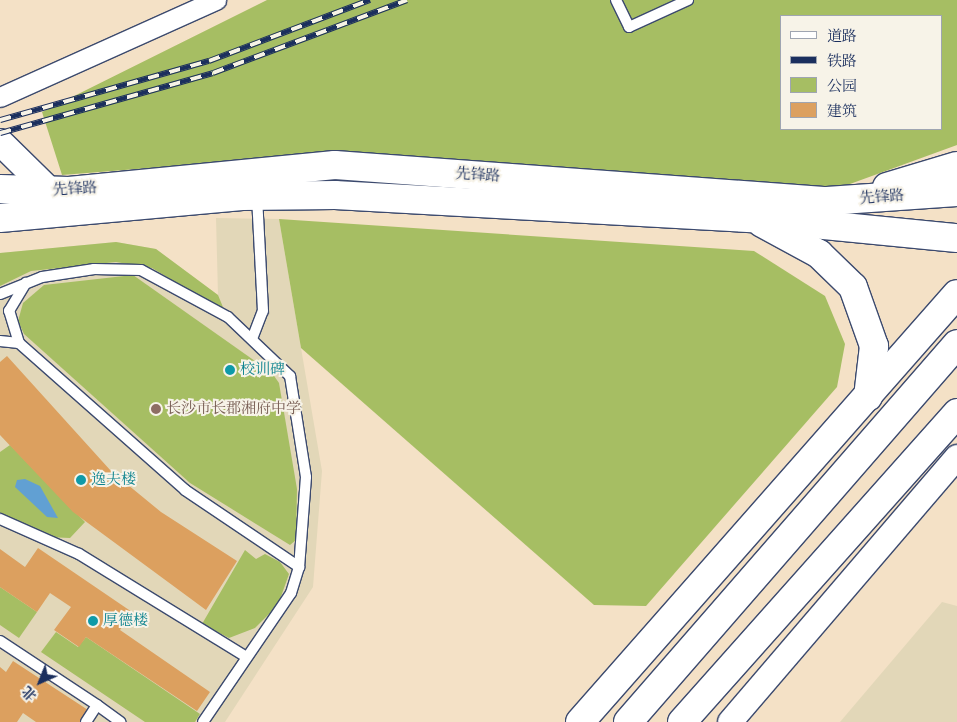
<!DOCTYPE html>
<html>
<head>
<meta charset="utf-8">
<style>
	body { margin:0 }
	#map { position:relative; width:957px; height:722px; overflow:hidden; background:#f4e1c6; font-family:"IM FELL French Canon","Noto Serif SC",serif }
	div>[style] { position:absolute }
	.built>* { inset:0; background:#e2d7b8 }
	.green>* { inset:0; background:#a6be63 }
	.water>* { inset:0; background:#61a0d3 }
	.building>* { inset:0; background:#dca05f }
	.roads { filter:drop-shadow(1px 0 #3c4a6e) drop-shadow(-1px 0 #3c4a6e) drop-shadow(0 1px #3c4a6e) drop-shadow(0 -1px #3c4a6e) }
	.service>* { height:10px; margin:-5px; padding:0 5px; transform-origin:5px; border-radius:5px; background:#fff }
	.minor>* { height:19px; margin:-9.5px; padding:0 9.5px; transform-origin:9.5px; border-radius:9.5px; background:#fff }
	.tertiary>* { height:24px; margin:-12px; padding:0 12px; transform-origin:12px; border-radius:12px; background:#fff }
	.secondary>* { height:26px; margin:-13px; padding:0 13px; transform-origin:13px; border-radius:13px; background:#fff }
	.primary>* { height:28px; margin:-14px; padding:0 14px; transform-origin:14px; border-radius:14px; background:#fff }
	.rail>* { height:5.5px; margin-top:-2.75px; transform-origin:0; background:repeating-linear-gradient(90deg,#f7f3e8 0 11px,#1b2f5e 0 22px); box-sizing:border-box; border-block:1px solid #1b2f5e }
	.dots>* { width:14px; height:14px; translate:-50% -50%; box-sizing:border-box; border:2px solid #f7f3e8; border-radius:50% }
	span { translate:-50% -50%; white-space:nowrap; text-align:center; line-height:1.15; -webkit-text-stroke:4px #f7f3e8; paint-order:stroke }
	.street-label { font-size:15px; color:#1b2f5e }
	.culture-label { font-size:15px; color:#0d838f }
	.left { translate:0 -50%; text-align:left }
	.education-label { font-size:15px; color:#785e54 }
	.legend { position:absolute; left:780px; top:15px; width:162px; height:115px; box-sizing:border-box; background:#f7f3e8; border:1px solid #9fa5b1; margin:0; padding:6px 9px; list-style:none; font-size:15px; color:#1b2f5e }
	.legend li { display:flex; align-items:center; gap:10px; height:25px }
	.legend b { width:25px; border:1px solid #9fa5b1 }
	.north { position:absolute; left:15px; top:657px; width:50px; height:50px; -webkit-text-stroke:4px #f7f3e8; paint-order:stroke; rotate:224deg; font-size:14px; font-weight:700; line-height:20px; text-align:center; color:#1b2f5e }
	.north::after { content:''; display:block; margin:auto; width:18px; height:22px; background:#1b2f5e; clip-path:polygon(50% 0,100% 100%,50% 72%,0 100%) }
</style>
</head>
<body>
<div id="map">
	<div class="built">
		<div style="clip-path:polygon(216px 218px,279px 219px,322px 471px,313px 587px,225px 722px,0 722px,0 253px,116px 242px,156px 249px,218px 295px)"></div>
		<div style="clip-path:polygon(942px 602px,957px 606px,957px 722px,840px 722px)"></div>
	</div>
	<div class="green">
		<div style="clip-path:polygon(evenodd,267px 0,957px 0,957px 145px,839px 188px,348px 152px,62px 175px,42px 112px,267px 0,781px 16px,941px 16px,941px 129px,781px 129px,781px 16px)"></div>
		<div style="clip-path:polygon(279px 219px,754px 251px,825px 296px,845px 344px,837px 387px,646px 606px,594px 605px,301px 348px)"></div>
		<div style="clip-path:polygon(116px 242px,156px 249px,218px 295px,225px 312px,152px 268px,116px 262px,31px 271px,0 286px,0 253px)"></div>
		<div style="clip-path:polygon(133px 275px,272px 373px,279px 383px,297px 489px,296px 540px,290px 545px,190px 483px,24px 334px,18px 321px,23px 303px,44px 285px)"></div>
		<div style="clip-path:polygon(10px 445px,85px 522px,70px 538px,46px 537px,0 513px,0 452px)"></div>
		<div style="clip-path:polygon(245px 550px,256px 559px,265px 554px,280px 562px,289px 574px,278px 605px,255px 628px,229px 638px,202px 624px)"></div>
		<div style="clip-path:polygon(0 587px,37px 612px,19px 638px,0 625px)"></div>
		<div style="clip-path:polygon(56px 632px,78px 647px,86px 637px,200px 714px,195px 722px,145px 722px,41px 652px)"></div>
	</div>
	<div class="water">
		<div style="clip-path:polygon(25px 479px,40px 486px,58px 518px,47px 517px,15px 487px,17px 480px)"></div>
	</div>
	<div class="building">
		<div style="clip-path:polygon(7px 356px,111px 471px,161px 512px,237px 561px,206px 610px,73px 512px,0 435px,0 362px)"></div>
		<div style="clip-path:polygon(38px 548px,132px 612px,120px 630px,210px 692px,197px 711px,86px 637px,79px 647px,54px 630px,71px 607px,50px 593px,37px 612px,0 587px,0 549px,25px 567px)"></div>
		<div style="clip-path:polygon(13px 661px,88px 710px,80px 722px,36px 722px,23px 713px,17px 722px,0 722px,0 667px,6px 672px)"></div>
	</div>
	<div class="roads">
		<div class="service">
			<div style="left:616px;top:0;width:30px;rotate:64deg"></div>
			<div style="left:629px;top:27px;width:65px;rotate:-24.6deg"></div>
			<div style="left:0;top:294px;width:45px;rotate:-22deg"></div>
			<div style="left:42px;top:277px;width:53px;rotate:-8.7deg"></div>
			<div style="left:94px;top:269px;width:47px;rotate:1.2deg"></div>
			<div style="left:141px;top:270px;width:99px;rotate:28.4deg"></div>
			<div style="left:228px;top:317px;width:86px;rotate:43.6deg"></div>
			<div style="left:290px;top:376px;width:102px;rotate:81deg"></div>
			<div style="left:306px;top:477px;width:90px;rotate:94.4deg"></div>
			<div style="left:299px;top:567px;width:27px;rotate:107deg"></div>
			<div style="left:291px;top:593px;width:156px;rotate:124.3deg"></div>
			<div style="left:252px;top:339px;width:30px;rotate:-69deg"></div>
			<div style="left:263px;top:311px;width:113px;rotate:-93deg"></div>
			<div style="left:0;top:341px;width:19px;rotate:6deg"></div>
			<div style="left:19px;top:343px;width:222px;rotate:41.5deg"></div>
			<div style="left:185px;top:490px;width:138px;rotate:34deg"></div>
			<div style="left:19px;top:343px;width:34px;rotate:-107deg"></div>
			<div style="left:9px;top:311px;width:33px;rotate:-59deg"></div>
			<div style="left:0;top:519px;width:86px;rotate:23.9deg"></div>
			<div style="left:79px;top:554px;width:195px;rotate:31.6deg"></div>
			<div style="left:0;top:641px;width:116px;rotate:33.4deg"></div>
			<div style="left:86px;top:722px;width:20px;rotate:-57deg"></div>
			<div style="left:97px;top:705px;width:29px;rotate:36deg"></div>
		</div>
		<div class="minor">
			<div style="left:0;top:97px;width:237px;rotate:-24.2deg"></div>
		</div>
		<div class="tertiary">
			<div style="left:730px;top:722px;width:349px;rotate:-49.4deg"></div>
		</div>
		<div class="secondary">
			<div style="left:0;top:142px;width:84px;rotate:44.5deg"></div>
		</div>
		<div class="primary">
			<div style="left:887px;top:187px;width:73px;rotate:-16.7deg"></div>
			<div style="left:0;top:189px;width:69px;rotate:1.7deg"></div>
			<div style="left:69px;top:191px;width:267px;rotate:-5.6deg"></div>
			<div style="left:335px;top:165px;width:493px;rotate:4.2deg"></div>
			<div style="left:827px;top:201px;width:130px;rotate:-4deg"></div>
			<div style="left:0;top:218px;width:243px;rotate:-5.2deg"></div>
			<div style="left:242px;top:196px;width:93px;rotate:-0.6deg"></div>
			<div style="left:335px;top:195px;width:418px;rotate:3.2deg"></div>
			<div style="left:752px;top:218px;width:206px;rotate:5.6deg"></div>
			<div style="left:762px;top:223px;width:65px;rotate:28.5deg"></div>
			<div style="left:819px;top:254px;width:47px;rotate:44.1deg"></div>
			<div style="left:853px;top:287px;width:63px;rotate:70.4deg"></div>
			<div style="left:874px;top:346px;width:51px;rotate:96.7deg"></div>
			<div style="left:580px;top:722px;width:570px;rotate:-48.63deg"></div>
			<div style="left:628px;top:722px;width:501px;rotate:-48.96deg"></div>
			<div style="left:682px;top:722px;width:414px;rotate:-48.3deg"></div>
		</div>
	</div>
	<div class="rail">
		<div style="left:0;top:120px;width:217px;rotate:-15.8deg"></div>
		<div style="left:209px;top:61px;width:172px;rotate:-20.8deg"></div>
		<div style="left:0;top:133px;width:221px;rotate:-15.7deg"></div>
		<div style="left:213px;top:73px;width:207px;rotate:-20.6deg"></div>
	</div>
	<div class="dots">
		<div style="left:230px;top:370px;background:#0f9aa8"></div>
		<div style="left:156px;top:409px;background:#8d6e63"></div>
		<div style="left:81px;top:480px;background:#0f9aa8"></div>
		<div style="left:93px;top:621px;background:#0f9aa8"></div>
	</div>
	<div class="street-label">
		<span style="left:478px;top:175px;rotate:4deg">先锋路</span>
		<span style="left:75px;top:189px;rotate:-3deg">先锋路</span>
		<span style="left:882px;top:197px;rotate:-4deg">先锋路</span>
	</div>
	<div class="culture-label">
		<span class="left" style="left:240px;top:370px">校训碑</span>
		<span class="left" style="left:91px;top:480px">逸夫楼</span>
		<span class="left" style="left:103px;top:621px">厚德楼</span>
	</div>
	<div class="education-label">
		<span class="left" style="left:166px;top:409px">长沙市长郡湘府中学</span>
	</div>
	<ul class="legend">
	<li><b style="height:6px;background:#fff"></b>道路</li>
	<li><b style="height:6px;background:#1b2f5e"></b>铁路</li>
	<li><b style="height:14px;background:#a6be63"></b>公园</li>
	<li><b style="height:14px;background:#dca05f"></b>建筑</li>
	</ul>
	<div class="north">北</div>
</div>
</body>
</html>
